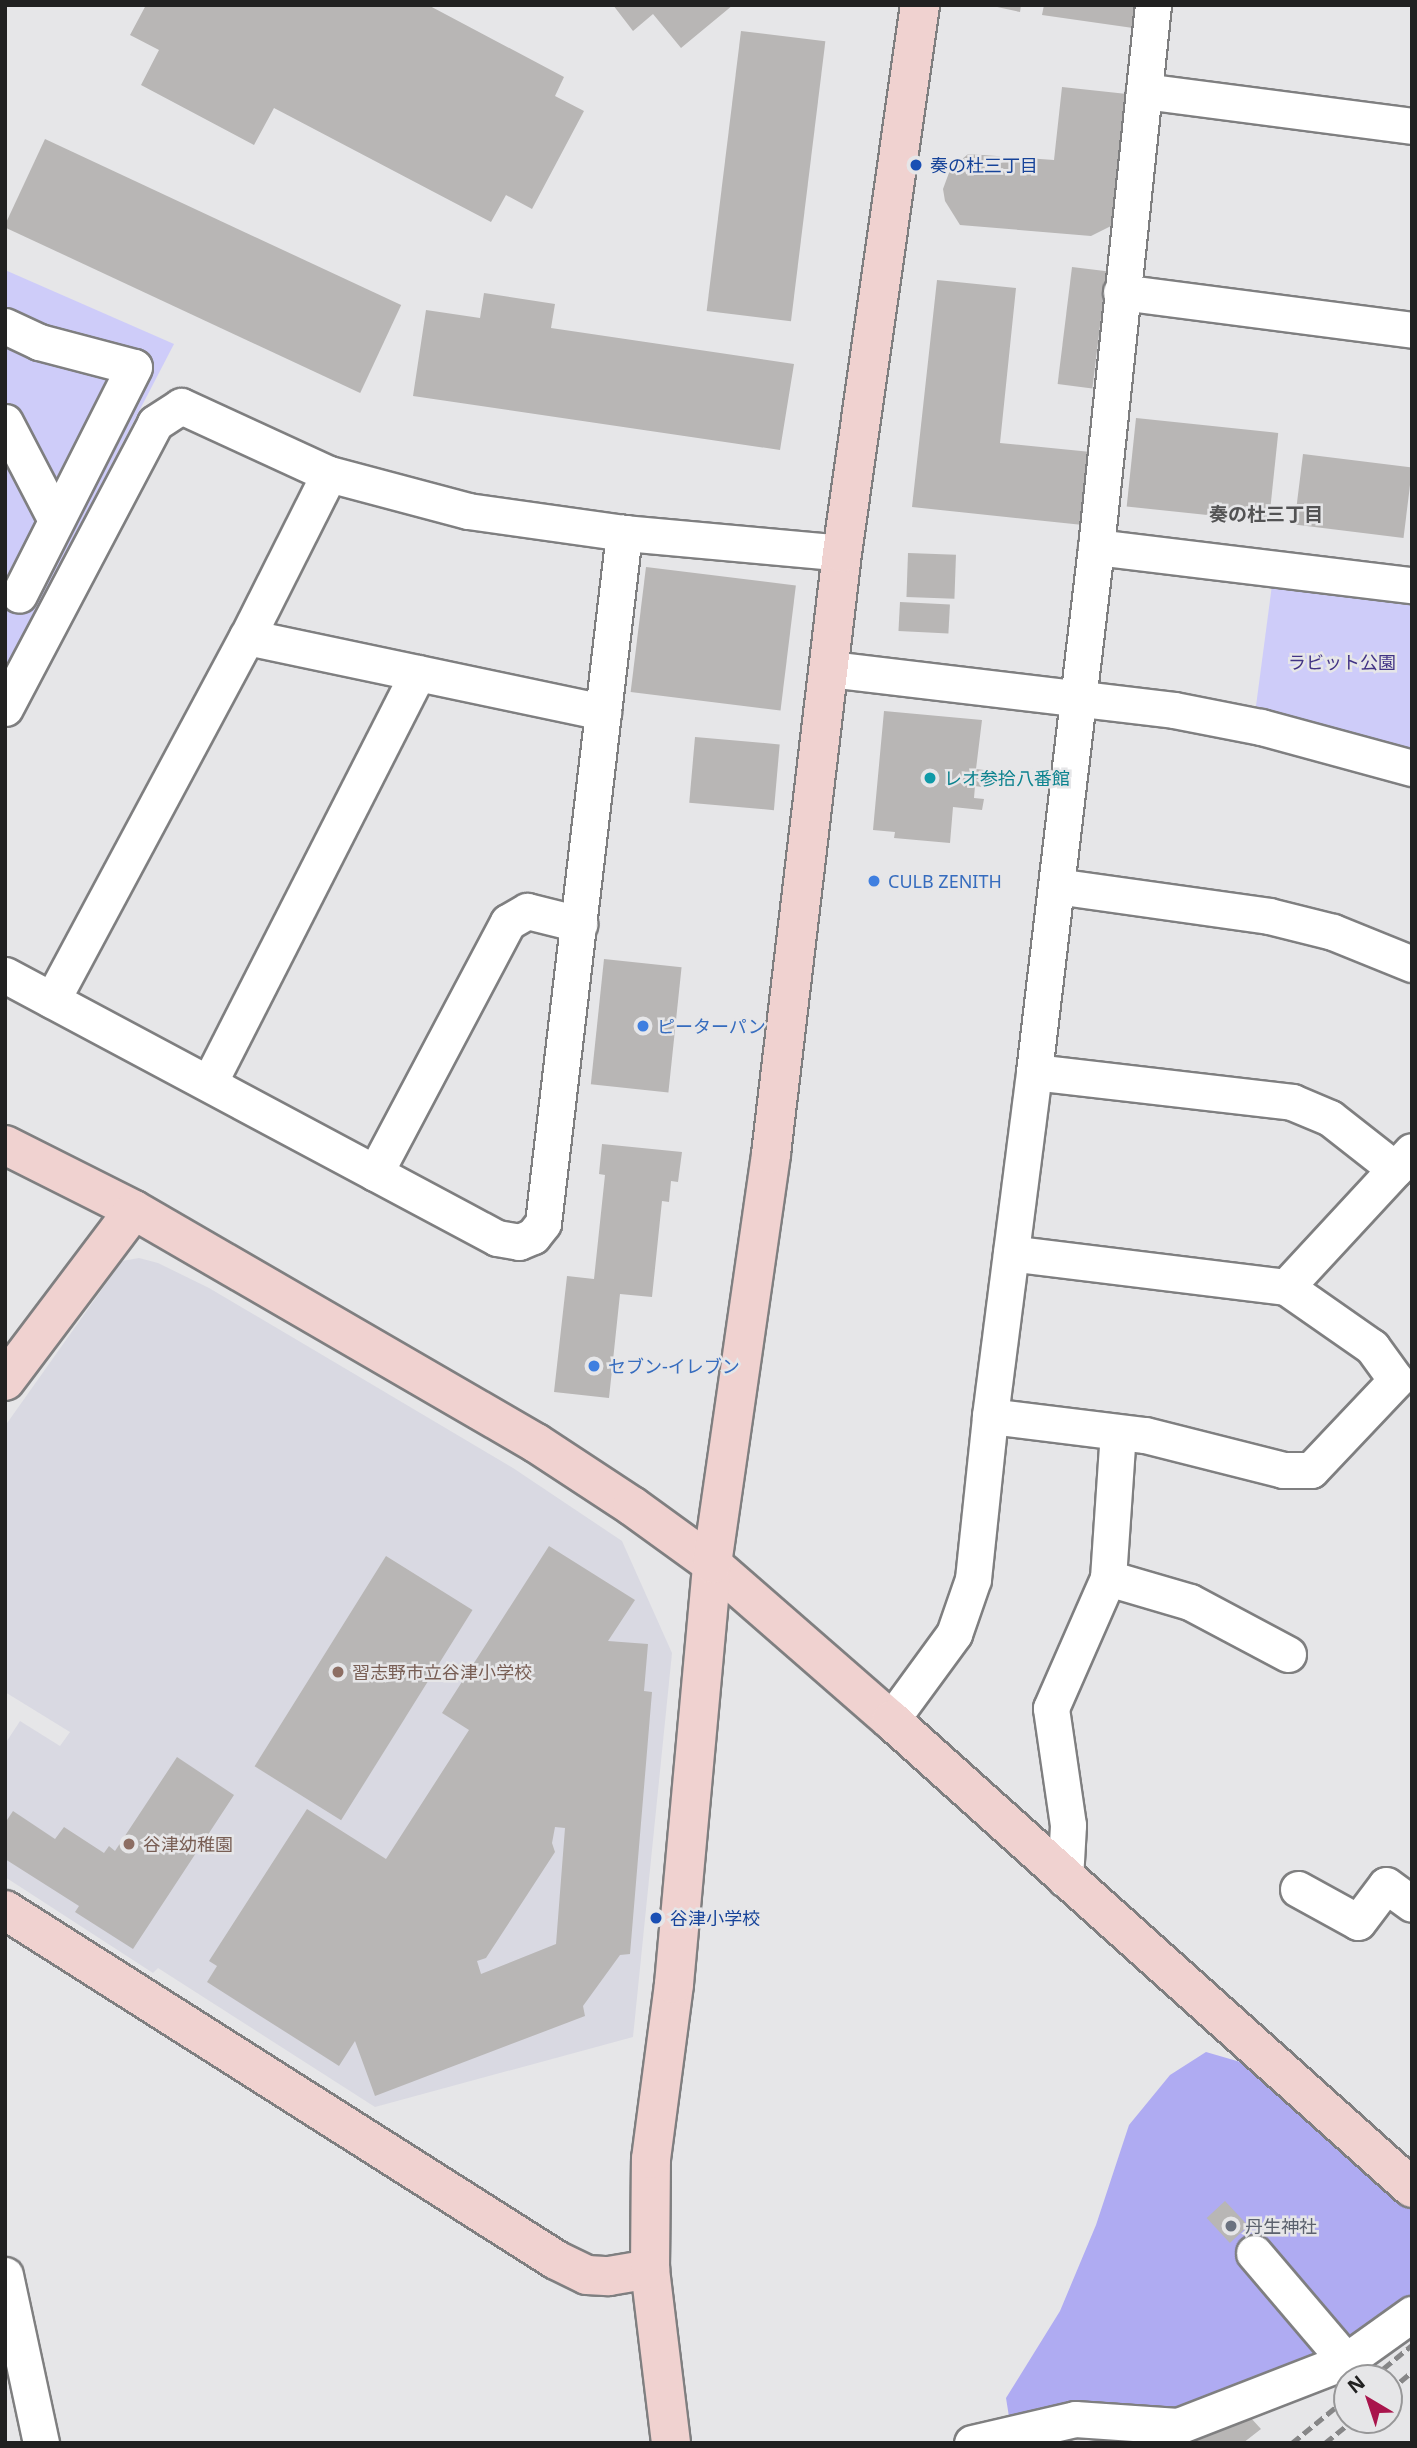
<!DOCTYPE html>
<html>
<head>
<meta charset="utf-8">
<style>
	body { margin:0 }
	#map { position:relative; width:1417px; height:2448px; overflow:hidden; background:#e6e6e8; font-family:"Noto Sans","Noto Sans JP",sans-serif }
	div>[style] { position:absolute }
	.built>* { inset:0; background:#d9d9e2 }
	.green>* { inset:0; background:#ceccf9 }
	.forest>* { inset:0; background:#afabf2 }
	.building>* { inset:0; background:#b8b6b5; transform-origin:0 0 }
	.roads { filter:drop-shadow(2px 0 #7f7f80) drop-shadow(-2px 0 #7f7f80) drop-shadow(0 2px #7f7f80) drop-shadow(0 -2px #7f7f80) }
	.street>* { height:35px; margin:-17.5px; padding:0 17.5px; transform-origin:17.5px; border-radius:17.5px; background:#fff }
	.secondary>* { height:38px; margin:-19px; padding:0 19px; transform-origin:19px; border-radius:19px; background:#f0d2d0 }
	.rail>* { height:5px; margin-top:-2.5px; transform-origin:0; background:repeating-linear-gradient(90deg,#868687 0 10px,transparent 0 15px) }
	.dots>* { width:19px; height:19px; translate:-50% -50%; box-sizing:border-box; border:4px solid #e6e6e8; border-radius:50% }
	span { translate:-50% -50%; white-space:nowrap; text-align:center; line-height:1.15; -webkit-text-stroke:5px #e6e6e8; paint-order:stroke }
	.transit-label { font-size:18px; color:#164399 }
	.left { translate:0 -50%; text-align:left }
	.park-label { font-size:18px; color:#413385 }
	.culture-label { font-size:18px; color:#0d838f }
	.shop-label { font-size:18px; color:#366cbe }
	.education-label { font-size:18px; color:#785e54 }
	.worship-label { font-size:18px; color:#5b616d }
	.neighbourhood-label { font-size:19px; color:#535354; font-weight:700 }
	.frame { position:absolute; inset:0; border:7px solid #212121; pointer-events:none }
	.north { position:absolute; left:1333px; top:2364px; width:70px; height:70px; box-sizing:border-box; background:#e6e6e8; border:2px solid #979798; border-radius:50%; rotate:321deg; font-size:19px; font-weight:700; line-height:28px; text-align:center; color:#212121 }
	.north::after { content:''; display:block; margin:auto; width:24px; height:32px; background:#a9154c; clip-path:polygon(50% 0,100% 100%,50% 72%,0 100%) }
</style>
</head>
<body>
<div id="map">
	<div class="built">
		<div style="clip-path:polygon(139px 1258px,158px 1263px,209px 1288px,314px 1350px,513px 1468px,622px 1541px,672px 1653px,633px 2037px,375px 2107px,158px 1968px,153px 1973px,5px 1877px,5px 1744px,20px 1721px,60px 1746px,70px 1732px,5px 1692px,5px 1426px,122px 1261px)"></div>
	</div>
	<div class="green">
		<div style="clip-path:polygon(5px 270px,174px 344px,5px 669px)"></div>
		<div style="clip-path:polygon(1272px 585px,1412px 601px,1412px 754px,1256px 706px)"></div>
	</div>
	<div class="forest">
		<div style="clip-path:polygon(1206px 2052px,1261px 2068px,1412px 2207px,1412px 2302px,1287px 2397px,1186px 2409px,1083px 2437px,1010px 2423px,1006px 2398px,1060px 2311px,1096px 2225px,1129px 2125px,1170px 2075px)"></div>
	</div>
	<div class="building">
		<div style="clip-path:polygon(146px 5px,428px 5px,564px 77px,555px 96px,584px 111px,532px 209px,506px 195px,491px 222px,274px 108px,254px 145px,141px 85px,159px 50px,130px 35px)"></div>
		<div style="clip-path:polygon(613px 5px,733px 5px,681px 48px,653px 14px,633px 31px)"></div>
		<div style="clip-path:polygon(988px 5px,1021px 5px,1020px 12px)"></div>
		<div style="clip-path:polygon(1044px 5px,1144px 5px,1140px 29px,1042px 15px)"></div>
		<div style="left:741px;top:31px;width:85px;height:282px;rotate:7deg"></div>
		<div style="clip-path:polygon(1062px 87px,1127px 94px,1113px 225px,1091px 236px,960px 225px,945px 201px,943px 189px,950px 170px,968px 154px,1054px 160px)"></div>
		<div style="left:45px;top:139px;width:393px;height:97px;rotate:25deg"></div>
		<div style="left:1072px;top:267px;width:35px;height:118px;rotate:7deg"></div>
		<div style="clip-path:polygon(937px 280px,1016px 288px,1000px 443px,1091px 452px,1083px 525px,912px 507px)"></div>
		<div style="clip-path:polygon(484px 293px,555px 304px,551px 328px,794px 364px,780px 450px,413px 396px,426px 310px,480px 318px)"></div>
		<div style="left:1136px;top:418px;width:143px;height:89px;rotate:6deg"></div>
		<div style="left:1303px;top:454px;width:110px;height:71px;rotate:7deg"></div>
		<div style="left:908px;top:553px;width:48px;height:44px;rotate:2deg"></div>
		<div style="left:646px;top:567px;width:151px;height:126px;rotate:7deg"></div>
		<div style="left:900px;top:602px;width:50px;height:29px;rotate:3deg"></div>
		<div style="clip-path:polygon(884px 711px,982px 720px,976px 769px,984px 770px,982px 787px,975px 786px,974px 798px,984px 799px,982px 810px,953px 807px,950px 843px,894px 838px,895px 832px,873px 830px)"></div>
		<div style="left:695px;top:737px;width:85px;height:66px;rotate:5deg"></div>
		<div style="left:604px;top:959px;width:78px;height:126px;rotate:6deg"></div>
		<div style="clip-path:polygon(602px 1144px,682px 1152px,678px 1182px,671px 1181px,669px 1202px,662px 1201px,652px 1297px,620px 1294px,609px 1398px,554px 1392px,567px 1276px,594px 1279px,605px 1175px,599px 1174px)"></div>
		<div style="clip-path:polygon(evenodd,549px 1546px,635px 1600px,608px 1641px,648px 1644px,644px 1691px,652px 1692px,630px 1954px,620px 1955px,583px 2006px,585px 2016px,375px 2096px,355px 2041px,339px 2066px,207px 1982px,217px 1966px,209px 1961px,307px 1809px,386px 1859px,469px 1730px,442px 1713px,549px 1546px,555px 1827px,565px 1828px,556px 1944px,481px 1974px,477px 1961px,486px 1958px,555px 1852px,552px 1843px,555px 1827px)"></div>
		<div style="left:386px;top:1556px;width:102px;height:248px;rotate:32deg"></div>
		<div style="clip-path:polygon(177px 1757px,234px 1795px,133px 1949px,75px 1912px,79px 1906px,5px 1859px,5px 1823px,13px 1811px,55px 1839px,64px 1827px,104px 1853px,109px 1846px,115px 1851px)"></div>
		<div style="left:1225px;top:2201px;width:34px;height:25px;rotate:47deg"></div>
		<div style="clip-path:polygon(1250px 2417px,1261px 2429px,1243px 2443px,1178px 2443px,1207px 2436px)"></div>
	</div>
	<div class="roads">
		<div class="street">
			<div style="left:1144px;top:91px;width:270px;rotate:7.4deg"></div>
			<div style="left:1121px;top:292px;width:293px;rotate:7.4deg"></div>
			<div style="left:5px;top:326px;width:38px;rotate:25deg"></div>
			<div style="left:39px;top:342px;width:98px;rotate:14.7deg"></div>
			<div style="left:134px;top:367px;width:255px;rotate:116.8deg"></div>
			<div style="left:5px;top:422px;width:110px;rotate:62.5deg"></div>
			<div style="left:1096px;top:547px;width:318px;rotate:6.9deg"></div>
			<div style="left:247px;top:637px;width:364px;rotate:11.9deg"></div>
			<div style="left:830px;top:669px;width:346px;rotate:6.8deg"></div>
			<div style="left:1174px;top:710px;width:89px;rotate:11.1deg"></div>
			<div style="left:1261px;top:727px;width:156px;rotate:15.2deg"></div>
			<div style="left:5px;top:708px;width:322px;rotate:-62.2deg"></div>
			<div style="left:155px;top:423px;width:31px;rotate:-33deg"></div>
			<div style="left:181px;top:406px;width:163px;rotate:24.7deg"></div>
			<div style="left:329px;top:474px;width:144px;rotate:14.9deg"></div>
			<div style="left:468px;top:511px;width:158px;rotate:8deg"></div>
			<div style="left:624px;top:533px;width:219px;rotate:5.2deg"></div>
			<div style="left:1056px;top:886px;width:215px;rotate:8deg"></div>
			<div style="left:1269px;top:916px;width:66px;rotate:14deg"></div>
			<div style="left:1333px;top:932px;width:85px;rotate:22.1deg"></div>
			<div style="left:5px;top:975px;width:558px;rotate:28.13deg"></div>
			<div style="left:497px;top:1238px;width:22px;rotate:10deg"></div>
			<div style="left:519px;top:1242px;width:15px;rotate:-23deg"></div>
			<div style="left:533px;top:1236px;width:16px;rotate:-52deg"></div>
			<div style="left:543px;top:1223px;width:695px;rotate:-83.3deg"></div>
			<div style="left:52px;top:1000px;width:412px;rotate:-61.8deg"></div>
			<div style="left:247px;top:637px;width:182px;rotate:-63.3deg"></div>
			<div style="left:1034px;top:1072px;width:260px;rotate:6.6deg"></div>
			<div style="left:1292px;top:1102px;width:41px;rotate:22.8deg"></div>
			<div style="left:1330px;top:1118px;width:83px;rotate:38.1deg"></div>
			<div style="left:209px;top:1083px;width:460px;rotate:-63deg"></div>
			<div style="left:375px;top:1173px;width:284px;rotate:-62.1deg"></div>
			<div style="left:508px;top:922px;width:22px;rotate:-30deg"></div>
			<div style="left:527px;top:911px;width:54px;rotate:14deg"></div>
			<div style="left:1286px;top:1287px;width:185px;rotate:-47.2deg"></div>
			<div style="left:990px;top:1416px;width:156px;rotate:7deg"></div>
			<div style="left:1145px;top:1435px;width:142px;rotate:14.2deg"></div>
			<div style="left:1283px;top:1470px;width:28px"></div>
			<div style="left:1311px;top:1470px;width:124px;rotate:-46.6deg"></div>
			<div style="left:1396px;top:1380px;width:41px;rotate:-126deg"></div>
			<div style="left:1372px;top:1347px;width:105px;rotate:-145.1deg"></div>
			<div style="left:1286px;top:1287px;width:277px;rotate:-173deg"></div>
			<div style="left:1108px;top:1578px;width:85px;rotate:16.3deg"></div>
			<div style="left:1190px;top:1602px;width:111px;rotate:28deg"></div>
			<div style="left:891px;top:1720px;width:107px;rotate:-53.8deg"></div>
			<div style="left:954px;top:1634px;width:58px;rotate:-70.9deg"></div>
			<div style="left:973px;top:1579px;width:164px;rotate:-84deg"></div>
			<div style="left:990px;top:1416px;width:347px;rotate:-82.7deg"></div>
			<div style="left:1034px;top:1072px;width:529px;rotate:-83.26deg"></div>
			<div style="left:1096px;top:547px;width:545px;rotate:-84deg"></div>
			<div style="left:1065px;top:1879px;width:54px;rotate:-86.8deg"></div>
			<div style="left:1068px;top:1825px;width:118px;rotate:-98.3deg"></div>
			<div style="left:1051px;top:1708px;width:142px;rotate:-66.3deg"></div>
			<div style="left:1108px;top:1578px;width:145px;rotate:-86.1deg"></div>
			<div style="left:1298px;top:1889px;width:68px;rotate:28.8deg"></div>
			<div style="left:1358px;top:1922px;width:46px;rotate:-52.9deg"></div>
			<div style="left:1386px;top:1885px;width:32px;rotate:36deg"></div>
			<div style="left:1254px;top:2253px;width:142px;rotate:49.6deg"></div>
			<div style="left:5px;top:2275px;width:172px;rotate:77.9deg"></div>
			<div style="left:972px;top:2443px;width:106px;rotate:-13.1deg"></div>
			<div style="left:1075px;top:2419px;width:103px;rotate:3.9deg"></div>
			<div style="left:1178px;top:2426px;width:180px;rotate:-21.2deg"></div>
			<div style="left:1346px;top:2361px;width:81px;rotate:-35.5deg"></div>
		</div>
		<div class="secondary">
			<div style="left:5px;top:1145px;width:144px;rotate:26.7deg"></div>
			<div style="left:134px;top:1210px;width:465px;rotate:30.1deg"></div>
			<div style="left:536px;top:1443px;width:115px;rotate:33.3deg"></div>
			<div style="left:632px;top:1506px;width:99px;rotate:35.9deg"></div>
			<div style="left:712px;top:1564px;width:237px;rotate:41.1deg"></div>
			<div style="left:891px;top:1720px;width:700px;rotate:41.93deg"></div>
			<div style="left:5px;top:1381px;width:214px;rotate:-53deg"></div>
			<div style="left:5px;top:1910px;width:653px;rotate:32.42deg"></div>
			<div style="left:556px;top:2260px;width:34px;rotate:26deg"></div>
			<div style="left:587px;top:2275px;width:22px;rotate:3deg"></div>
			<div style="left:609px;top:2276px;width:42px;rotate:-9.7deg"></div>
			<div style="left:671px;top:2443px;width:175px;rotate:-96.9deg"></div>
			<div style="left:650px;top:2269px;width:110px;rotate:-89.5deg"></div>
			<div style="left:651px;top:2159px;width:177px;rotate:-82.5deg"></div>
			<div style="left:674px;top:1984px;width:422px;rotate:-84.8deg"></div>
			<div style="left:712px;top:1564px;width:414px;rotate:-81.8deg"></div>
			<div style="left:771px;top:1154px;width:605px;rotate:-83.26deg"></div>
			<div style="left:842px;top:553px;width:554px;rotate:-81.9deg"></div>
		</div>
	</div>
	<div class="rail">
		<div style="left:1372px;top:2378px;width:52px;rotate:-39.5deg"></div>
		<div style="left:1389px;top:2391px;width:30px;rotate:-40deg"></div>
		<div style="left:1292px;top:2443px;width:71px;rotate:-39.3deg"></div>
		<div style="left:1325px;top:2443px;width:36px;rotate:-39deg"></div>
	</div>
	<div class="dots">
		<div style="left:916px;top:165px;background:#1a4fb4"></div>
		<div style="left:930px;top:778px;background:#0f9aa8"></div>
		<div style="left:874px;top:881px;background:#3f7fe0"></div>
		<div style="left:643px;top:1026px;background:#3f7fe0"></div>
		<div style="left:594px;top:1366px;background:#3f7fe0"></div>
		<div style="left:338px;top:1672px;background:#8d6e63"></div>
		<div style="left:129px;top:1844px;background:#8d6e63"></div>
		<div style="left:656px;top:1918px;background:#1a4fb4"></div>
		<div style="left:1231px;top:2226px;background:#6b7280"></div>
	</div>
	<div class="transit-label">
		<span class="left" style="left:930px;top:165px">奏の杜三丁目</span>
		<span class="left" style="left:670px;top:1918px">谷津小学校</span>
	</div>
	<div class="park-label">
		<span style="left:1342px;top:662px">ラビット公園</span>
	</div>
	<div class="culture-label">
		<span class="left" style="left:944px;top:778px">レオ参拾八番館</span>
	</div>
	<div class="shop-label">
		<span class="left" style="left:888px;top:881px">CULB ZENITH</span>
		<span class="left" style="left:657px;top:1026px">ピーターパン</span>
		<span class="left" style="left:608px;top:1366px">セブン-イレブン</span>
	</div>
	<div class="education-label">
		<span class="left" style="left:352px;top:1672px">習志野市立谷津小学校</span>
		<span class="left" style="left:143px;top:1844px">谷津幼稚園</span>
	</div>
	<div class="worship-label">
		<span class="left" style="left:1245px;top:2226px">丹生神社</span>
	</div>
	<div class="neighbourhood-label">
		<span style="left:1266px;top:515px">奏の杜三丁目</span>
	</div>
	<div class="frame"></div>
	<div class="north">N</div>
</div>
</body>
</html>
